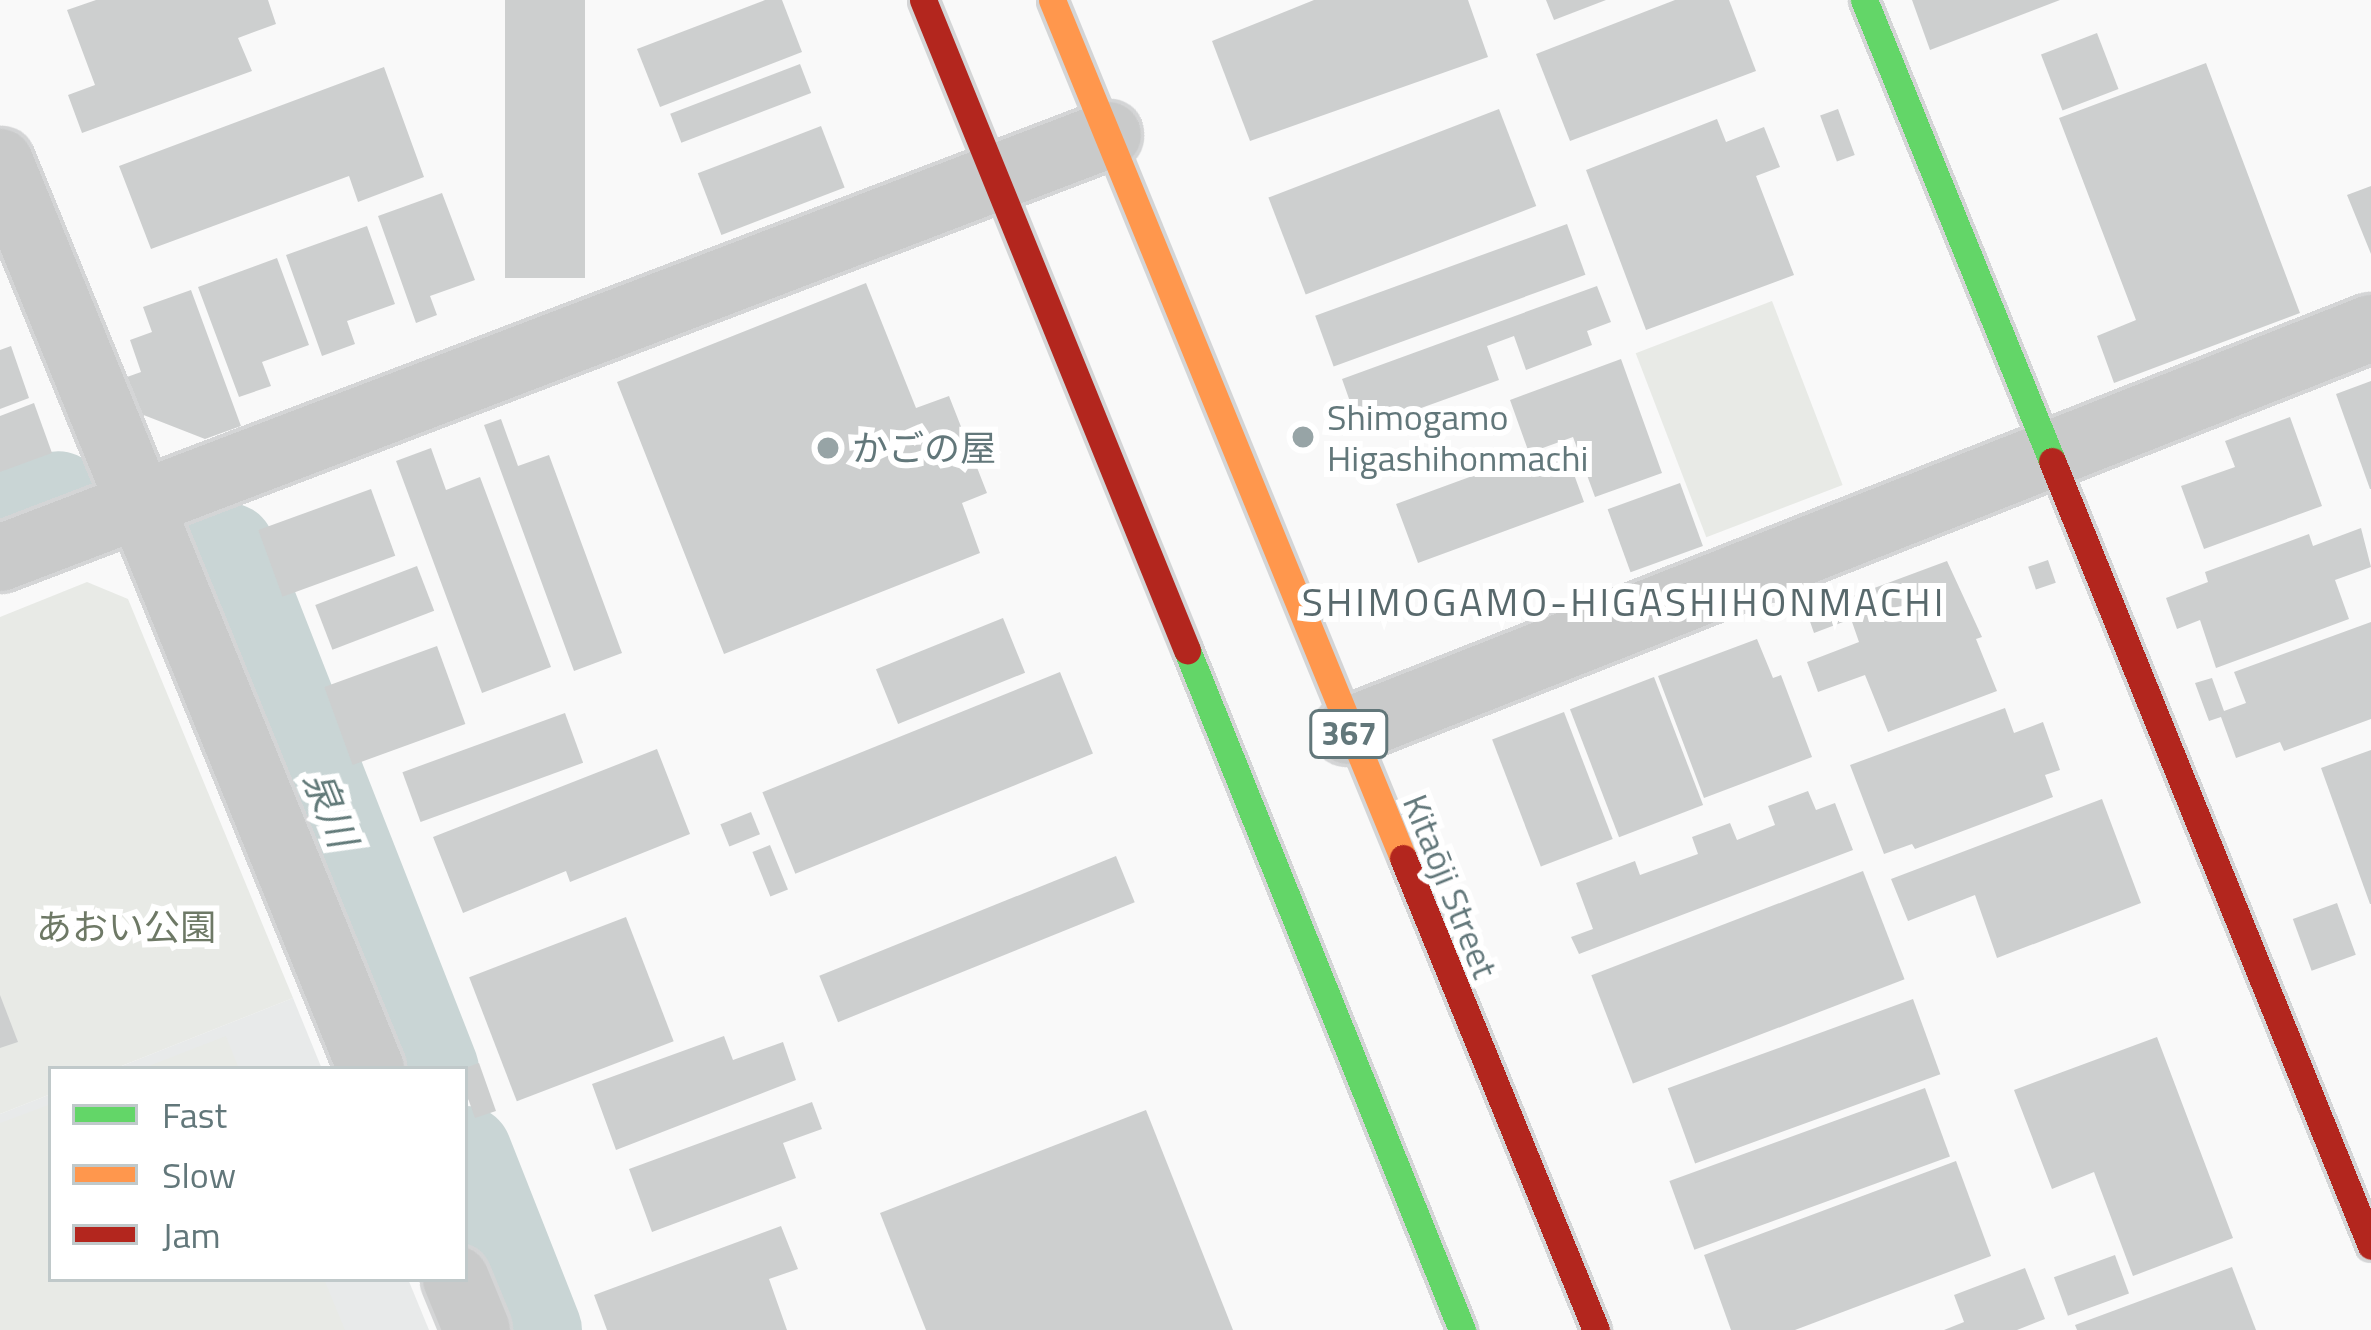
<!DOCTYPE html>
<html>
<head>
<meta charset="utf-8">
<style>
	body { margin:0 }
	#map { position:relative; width:2371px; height:1330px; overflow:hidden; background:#f9f9f9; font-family:"Titillium Web","Noto Sans JP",sans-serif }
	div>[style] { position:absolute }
	.built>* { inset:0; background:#e8eaea }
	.green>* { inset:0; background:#e8eae6; transform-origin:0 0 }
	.canal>* { height:93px; margin:-46.5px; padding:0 46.5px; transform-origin:46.5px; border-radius:46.5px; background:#c9d5d5 }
	.building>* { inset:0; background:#cdcfcf; transform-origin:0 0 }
	.roads { filter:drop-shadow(3px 0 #d4d5d6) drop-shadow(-3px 0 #d4d5d6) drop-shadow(0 3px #d4d5d6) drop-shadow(0 -3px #d4d5d6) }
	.street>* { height:66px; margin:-33px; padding:0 33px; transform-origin:33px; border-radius:33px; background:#c9caca }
	.fast>* { height:27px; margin:-13.5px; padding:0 13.5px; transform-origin:13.5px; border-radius:13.5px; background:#63d668 }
	.slow>* { height:27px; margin:-13.5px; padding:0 13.5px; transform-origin:13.5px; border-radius:13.5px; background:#ff974d }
	.jam>* { height:27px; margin:-13.5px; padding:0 13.5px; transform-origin:13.5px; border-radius:13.5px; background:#b3261e }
	.dots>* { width:33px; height:33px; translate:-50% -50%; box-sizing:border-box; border:6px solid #fff; border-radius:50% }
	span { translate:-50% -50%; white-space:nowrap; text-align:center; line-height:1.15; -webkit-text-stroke:12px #fff; paint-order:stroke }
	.shield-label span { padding:3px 9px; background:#fff; border:3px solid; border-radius:9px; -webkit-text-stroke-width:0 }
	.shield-label { font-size:33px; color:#62777a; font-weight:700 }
	.poi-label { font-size:36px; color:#62777a }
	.left { translate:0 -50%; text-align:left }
	.street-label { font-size:36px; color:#62777a }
	.park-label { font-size:36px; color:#6e7966 }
	.neighbourhood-label { font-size:39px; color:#58696c; letter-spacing:3px }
	.water-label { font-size:39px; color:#627a79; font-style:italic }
	.legend { position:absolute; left:48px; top:1066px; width:420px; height:216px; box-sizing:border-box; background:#fff; border:3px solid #c0c9ca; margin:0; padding:15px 21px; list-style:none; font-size:36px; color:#62777a }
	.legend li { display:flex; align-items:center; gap:24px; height:60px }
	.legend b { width:60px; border:3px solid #c0c9ca }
</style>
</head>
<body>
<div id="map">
	<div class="built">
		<div style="clip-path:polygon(293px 998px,322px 1069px,114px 1069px)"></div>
		<div style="clip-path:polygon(51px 1094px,51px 1279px,408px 1279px,429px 1330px,0 1330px,0 1114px)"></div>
	</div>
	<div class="green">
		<div style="left:1772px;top:301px;width:197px;height:146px;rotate:69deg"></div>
		<div style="clip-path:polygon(87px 582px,128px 599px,293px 998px,114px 1069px,51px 1069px,51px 1094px,0 1114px,0 617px)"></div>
		<div style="clip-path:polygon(226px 1036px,239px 1069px,141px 1069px)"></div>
		<div style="clip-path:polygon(51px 1104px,51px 1279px,324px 1279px,345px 1330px,0 1330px,0 1123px)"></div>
	</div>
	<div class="canal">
		<div style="left:0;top:520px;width:62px;rotate:-21.6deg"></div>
		<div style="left:228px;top:549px;width:559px;rotate:68.58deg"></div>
		<div style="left:465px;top:1152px;width:191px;rotate:68.5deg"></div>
	</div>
	<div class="building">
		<div style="clip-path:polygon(96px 0,268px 0,276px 24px,238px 38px,252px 71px,82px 133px,68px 95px,95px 85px,67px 10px)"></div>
		<div style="left:505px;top:0;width:80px;height:278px"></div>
		<div style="clip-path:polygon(765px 0,782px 0,802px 52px,660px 107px,637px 49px)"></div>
		<div style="clip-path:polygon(1314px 0,1468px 0,1488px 57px,1250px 141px,1212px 41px)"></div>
		<div style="clip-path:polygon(1546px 0,1606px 0,1554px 20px)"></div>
		<div style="clip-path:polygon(1675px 0,1729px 0,1756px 71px,1570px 141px,1536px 54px)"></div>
		<div style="clip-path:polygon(1912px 0,2060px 0,1930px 50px)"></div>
		<div style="left:2097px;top:33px;width:60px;height:60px;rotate:69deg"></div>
		<div style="clip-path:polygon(2206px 63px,2300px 313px,2114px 383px,2097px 336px,2136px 320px,2059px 118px)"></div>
		<div style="left:800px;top:64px;width:31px;height:139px;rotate:69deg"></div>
		<div style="clip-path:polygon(384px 67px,424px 177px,358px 202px,349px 176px,151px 249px,119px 166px)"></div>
		<div style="left:1499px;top:109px;width:104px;height:247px;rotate:69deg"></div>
		<div style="left:1838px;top:109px;width:49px;height:19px;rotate:70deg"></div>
		<div style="clip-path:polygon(1717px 119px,1726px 142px,1764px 127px,1780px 167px,1756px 176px,1794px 275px,1646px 330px,1586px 170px)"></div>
		<div style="left:821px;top:126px;width:66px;height:132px;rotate:69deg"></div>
		<div style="clip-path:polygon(2371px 186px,2371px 254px,2347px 195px)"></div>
		<div style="clip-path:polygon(442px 193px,475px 280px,430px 296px,437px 315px,416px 323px,378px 216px)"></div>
		<div style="left:1567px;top:224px;width:54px;height:268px;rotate:70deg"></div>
		<div style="clip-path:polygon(367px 226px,395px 304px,347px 321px,355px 344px,322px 356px,286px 255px)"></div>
		<div style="clip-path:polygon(277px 258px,309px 345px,262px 362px,271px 386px,239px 397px,198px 287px)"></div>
		<div style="clip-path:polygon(866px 283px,916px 408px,949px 396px,987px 493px,962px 503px,980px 553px,724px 654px,617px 382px)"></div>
		<div style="clip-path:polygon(1597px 286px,1611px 322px,1587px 331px,1592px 345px,1526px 370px,1514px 336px,1487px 346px,1499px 380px,1360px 430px,1342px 379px)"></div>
		<div style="clip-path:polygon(191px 290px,241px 426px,205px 439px,141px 414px,127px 377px,141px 372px,130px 340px,152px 332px,143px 307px)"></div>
		<div style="clip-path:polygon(11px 346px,29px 398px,0 409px,0 350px)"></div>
		<div style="clip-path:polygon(1621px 359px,1662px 473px,1595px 497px,1573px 437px,1529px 453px,1510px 400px)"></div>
		<div style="clip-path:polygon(2371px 381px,2371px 489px,2370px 489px,2336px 394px)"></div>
		<div style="clip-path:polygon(34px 403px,52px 453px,0 472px,0 416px)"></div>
		<div style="clip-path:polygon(2290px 417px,2322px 506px,2204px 549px,2181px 486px,2235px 467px,2225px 441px)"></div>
		<div style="clip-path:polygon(501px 419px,518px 466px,549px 455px,622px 653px,574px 671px,484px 425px)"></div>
		<div style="clip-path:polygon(431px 448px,446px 490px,480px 477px,551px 667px,482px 693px,396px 461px)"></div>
		<div style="clip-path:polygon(1567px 455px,1584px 502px,1418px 563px,1396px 504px,1505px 464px,1509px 476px)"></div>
		<div style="left:1680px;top:483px;width:67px;height:77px;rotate:70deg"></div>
		<div style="left:371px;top:489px;width:71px;height:120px;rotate:70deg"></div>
		<div style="clip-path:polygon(2361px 528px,2371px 567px,2335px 580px,2349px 619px,2216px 668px,2200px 620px,2177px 629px,2166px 598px,2208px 582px,2205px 572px,2309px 534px,2313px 546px)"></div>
		<div style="left:2048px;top:560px;width:24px;height:21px;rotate:71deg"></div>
		<div style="clip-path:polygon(1947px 561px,1982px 637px,1976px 639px,1997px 691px,1888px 732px,1865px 675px,1818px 692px,1807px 662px,1859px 642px,1851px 619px,1814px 633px,1807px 613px)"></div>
		<div style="left:417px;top:566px;width:48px;height:109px;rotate:69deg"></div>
		<div style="left:1003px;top:618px;width:59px;height:137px;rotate:68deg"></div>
		<div style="clip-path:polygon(2371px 622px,2371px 719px,2284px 751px,2280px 742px,2236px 758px,2221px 717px,2209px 721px,2195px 683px,2212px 678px,2224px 711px,2246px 703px,2234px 672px)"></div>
		<div style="clip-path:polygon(1757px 639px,1773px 678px,1781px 675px,1812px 757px,1704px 798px,1658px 676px)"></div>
		<div style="left:437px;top:646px;width:83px;height:120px;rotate:70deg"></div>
		<div style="left:1060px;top:672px;width:88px;height:321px;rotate:68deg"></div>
		<div style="left:1654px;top:677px;width:137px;height:90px;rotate:69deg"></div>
		<div style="clip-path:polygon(2005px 708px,2014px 733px,2043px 722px,2060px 770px,2045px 775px,2053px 797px,1915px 849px,1912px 844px,1884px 854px,1850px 765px)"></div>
		<div style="left:1564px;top:712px;width:136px;height:77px;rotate:69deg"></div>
		<div style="left:565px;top:713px;width:53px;height:173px;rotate:70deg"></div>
		<div style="clip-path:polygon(657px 749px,690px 834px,570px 882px,566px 871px,463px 913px,433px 837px)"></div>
		<div style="clip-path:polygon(2371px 750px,2371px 904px,2370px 904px,2321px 768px)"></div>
		<div style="clip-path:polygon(1808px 791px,1816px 810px,1835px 803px,1853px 850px,1579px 954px,1571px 937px,1593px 929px,1576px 883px,1635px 861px,1640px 875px,1698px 854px,1692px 837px,1730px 823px,1737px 840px,1775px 825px,1768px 806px)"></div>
		<div style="clip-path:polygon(2102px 799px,2141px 903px,1997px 958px,1975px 895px,1908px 921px,1891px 879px)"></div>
		<div style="left:751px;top:812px;width:24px;height:33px;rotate:68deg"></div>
		<div style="left:770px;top:845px;width:48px;height:19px;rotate:68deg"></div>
		<div style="left:1116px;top:856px;width:50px;height:320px;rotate:68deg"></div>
		<div style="left:1863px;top:871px;width:116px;height:291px;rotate:69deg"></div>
		<div style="left:2337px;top:903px;width:55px;height:47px;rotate:70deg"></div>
		<div style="left:626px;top:917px;width:133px;height:168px;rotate:69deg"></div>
		<div style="clip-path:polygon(0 995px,18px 1042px,0 1048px)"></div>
		<div style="left:1913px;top:999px;width:80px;height:261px;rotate:70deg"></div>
		<div style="clip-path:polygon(724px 1036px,733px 1060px,783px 1042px,796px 1080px,616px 1150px,592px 1084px)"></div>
		<div style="clip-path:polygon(2157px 1037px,2233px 1238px,2133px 1276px,2094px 1172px,2052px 1189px,2014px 1090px)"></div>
		<div style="clip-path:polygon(479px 1063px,496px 1111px,475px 1118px,465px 1090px,465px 1068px)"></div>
		<div style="left:1925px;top:1088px;width:73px;height:272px;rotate:70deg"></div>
		<div style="clip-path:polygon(812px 1102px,822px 1129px,783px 1143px,796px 1178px,652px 1232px,629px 1169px)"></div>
		<div style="clip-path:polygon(1146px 1110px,1233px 1330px,926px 1330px,880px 1213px)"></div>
		<div style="clip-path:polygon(1956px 1161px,1991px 1256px,1795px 1330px,1731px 1330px,1704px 1255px)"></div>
		<div style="clip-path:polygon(781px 1226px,798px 1269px,769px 1279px,787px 1330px,607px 1330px,594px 1295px)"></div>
		<div style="left:2115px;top:1255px;width:41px;height:65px;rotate:70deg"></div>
		<div style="clip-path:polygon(2232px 1267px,2256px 1330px,2077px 1330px,2075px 1325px)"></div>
		<div style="clip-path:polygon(2025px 1268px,2045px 1319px,2017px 1330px,1944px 1330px,1964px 1322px,1954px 1295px)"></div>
	</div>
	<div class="roads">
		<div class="street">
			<div style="left:0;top:162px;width:980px;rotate:67.75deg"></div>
			<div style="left:0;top:558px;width:1186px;rotate:-20.9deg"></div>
			<div style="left:1348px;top:731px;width:1100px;rotate:-21.5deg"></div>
			<div style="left:456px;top:1279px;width:55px;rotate:67.6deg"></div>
		</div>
		<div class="fast">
			<div style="left:1864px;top:0;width:498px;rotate:67.8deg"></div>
			<div style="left:1187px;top:650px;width:734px;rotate:67.98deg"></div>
		</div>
		<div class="slow">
			<div style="left:1052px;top:0;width:927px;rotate:67.75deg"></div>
		</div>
		<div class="jam">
			<div style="left:923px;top:0;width:702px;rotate:67.9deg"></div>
			<div style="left:2052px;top:461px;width:847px;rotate:67.88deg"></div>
			<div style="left:1403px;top:858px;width:510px;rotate:67.76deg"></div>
		</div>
	</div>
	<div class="dots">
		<div style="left:1303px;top:437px;background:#97a4a6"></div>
		<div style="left:828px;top:448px;background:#97a4a6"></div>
	</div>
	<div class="shield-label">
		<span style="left:1349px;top:734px">367</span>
	</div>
	<div class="poi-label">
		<span class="left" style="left:1327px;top:437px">Shimogamo<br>Higashihonmachi</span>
		<span class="left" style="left:852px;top:448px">かごの屋</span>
	</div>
	<div class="street-label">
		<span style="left:1451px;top:886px;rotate:68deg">Kitaōji Street</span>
	</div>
	<div class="park-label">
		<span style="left:126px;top:927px">あおい公園</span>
	</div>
	<div class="neighbourhood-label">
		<span style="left:1624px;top:602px">SHIMOGAMO-HIGASHIHONMACHI</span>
	</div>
	<div class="water-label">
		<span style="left:330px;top:809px;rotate:68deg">泉川</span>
	</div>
	<ul class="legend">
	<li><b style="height:15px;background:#63d668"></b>Fast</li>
	<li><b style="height:15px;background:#ff974d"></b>Slow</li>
	<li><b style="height:15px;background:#b3261e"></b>Jam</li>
	</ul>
</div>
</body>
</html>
